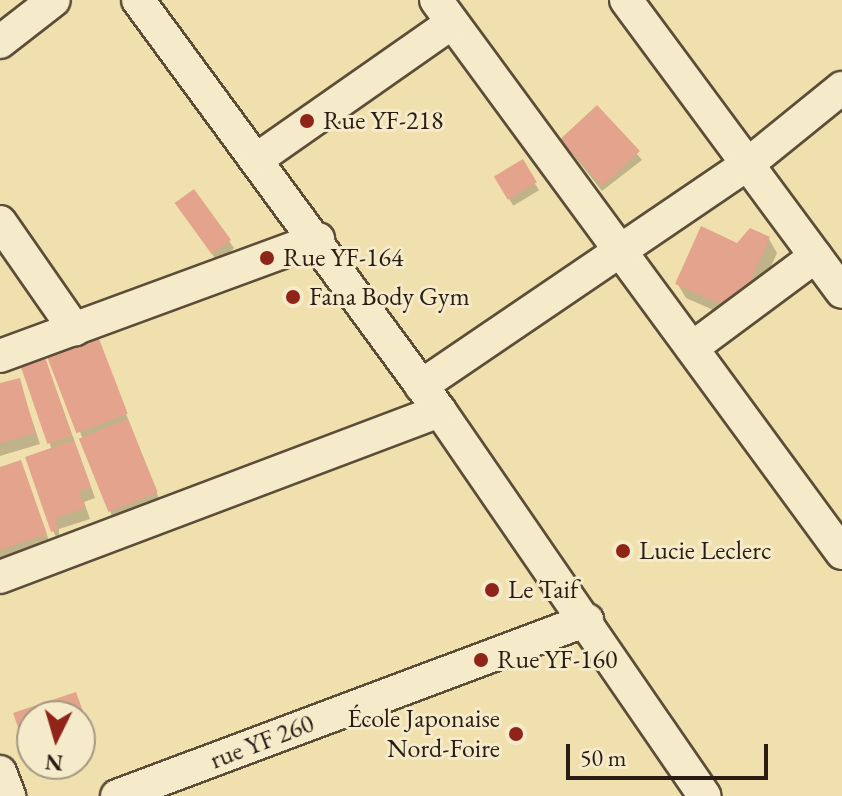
<!DOCTYPE html>
<html>
<head>
<meta charset="utf-8">
<style>
	body { margin:0 }
	#map { position:relative; width:842px; height:796px; overflow:hidden; background:#f0e0ad; font-family:"EB Garamond",serif }
	div>[style] { position:absolute }
	.shadow>* { inset:0; background:#0003; transform-origin:0 0 }
	.building>* { inset:0; background:#e4a38c; transform-origin:0 0 }
	.roads { filter:drop-shadow(2px 0 #5c4d39) drop-shadow(-2px 0 #5c4d39) drop-shadow(0 2px #5c4d39) drop-shadow(0 -2px #5c4d39) }
	.minor>* { height:32px; margin:-16px; padding:0 16px; transform-origin:16px; border-radius:16px; background:#f5ebca }
	.dots>* { width:22px; height:22px; translate:-50% -50%; box-sizing:border-box; border:4px solid #f5ebca; border-radius:50% }
	span { translate:-50% -50%; white-space:nowrap; text-align:center; line-height:1.15; -webkit-text-stroke:6px #f5ebca; paint-order:stroke }
	.poi-label { font-size:26px; color:#2a1c12 }
	.left { translate:0 -50%; text-align:left }
	.right { translate:-100% -50%; text-align:right }
	.street-label { font-size:26px; color:#2a1c12 }
	.north { position:absolute; left:16px; top:700px; width:80px; height:80px; box-sizing:border-box; background:#f5ebca; border:2px solid #a49880; border-radius:50%; rotate:185deg; font-size:22px; font-weight:700; line-height:32px; text-align:center; color:#2a1c12 }
	.north::after { content:''; display:block; margin:auto; width:28px; height:36px; background:#8f2418; clip-path:polygon(50% 0,100% 100%,50% 72%,0 100%) }
	.scale { position:absolute; left:566px; top:744px; width:202px; height:36px; box-sizing:border-box; border:4px solid #2a1c12; border-top:0; padding-left:10px; font-size:24px; line-height:28px; white-space:nowrap; color:#2a1c12; -webkit-text-stroke:6px #f5ebca; paint-order:stroke }
</style>
</head>
<body>
<div id="map">
	<div class="shadow">
		<div style="clip-path:polygon(597px 107px,642px 160px,602px 191px,564px 143px)"></div>
		<div style="left:522px;top:162px;width:33px;height:30px;rotate:59deg"></div>
		<div style="clip-path:polygon(182px 211px,229px 241px,234px 248px,219px 264px)"></div>
		<div style="clip-path:polygon(769px 239px,777px 253px,745px 324px,686px 298px,677px 283px,738px 246px)"></div>
		<div style="clip-path:polygon(97px 339px,161px 504px,114px 521px,80px 432px)"></div>
		<div style="clip-path:polygon(45px 359px,95px 498px,84px 502px,90px 519px,59px 529px,59px 542px,53px 531px,52px 450px,23px 366px)"></div>
		<div style="clip-path:polygon(19px 380px,40px 444px,0 456px,0 385px)"></div>
		<div style="clip-path:polygon(20px 462px,51px 546px,0 563px,0 469px)"></div>
		<div style="clip-path:polygon(79px 702px,93px 742px,80px 746px,80px 716px,32px 716px,32px 759px,16px 714px)"></div>
	</div>
	<div class="building">
		<div style="left:597px;top:105px;width:63px;height:51px;rotate:47deg"></div>
		<div style="left:523px;top:159px;width:27px;height:34px;rotate:59deg"></div>
		<div style="left:194px;top:189px;width:63px;height:24px;rotate:54deg"></div>
		<div style="clip-path:polygon(701px 226px,737px 243px,750px 228px,770px 237px,737px 311px,675px 284px)"></div>
		<div style="left:98px;top:336px;width:83px;height:55px;rotate:69deg"></div>
		<div style="left:45px;top:357px;width:83px;height:26px;rotate:71deg"></div>
		<div style="clip-path:polygon(20px 378px,35px 433px,0 443px,0 383px)"></div>
		<div style="left:128px;top:419px;width:79px;height:53px;rotate:68deg"></div>
		<div style="clip-path:polygon(74px 440px,91px 487px,79px 491px,85px 508px,55px 518px,58px 529px,51px 532px,25px 457px)"></div>
		<div style="clip-path:polygon(21px 460px,47px 534px,0 550px,0 467px)"></div>
		<div style="clip-path:polygon(76px 692px,91px 734px,80px 738px,80px 716px,32px 716px,28px 756px,13px 713px)"></div>
	</div>
	<div class="roads">
		<div class="minor">
			<div style="left:138px;top:0;width:510px;rotate:53.69deg"></div>
			<div style="left:440px;top:411px;width:467px;rotate:55.5deg"></div>
			<div style="left:436px;top:0;width:686px;rotate:53.71deg"></div>
			<div style="left:626px;top:0;width:363px;rotate:53.5deg"></div>
			<div style="left:0;top:42px;width:68px;rotate:-37.9deg"></div>
			<div style="left:256px;top:160px;width:239px;rotate:-35deg"></div>
			<div style="left:0;top:222px;width:131px;rotate:55.2deg"></div>
			<div style="left:692px;top:348px;width:154px;rotate:-36.6deg"></div>
			<div style="left:0;top:356px;width:339px;rotate:-20.2deg"></div>
			<div style="left:421px;top:386px;width:395px;rotate:-34.2deg"></div>
			<div style="left:748px;top:164px;width:121px;rotate:-39deg"></div>
			<div style="left:0;top:577px;width:470px;rotate:-20.7deg"></div>
			<div style="left:0;top:772px;width:26px;rotate:69deg"></div>
			<div style="left:117px;top:796px;width:502px;rotate:-20.53deg"></div>
		</div>
	</div>
	<div class="dots">
		<div style="left:307px;top:121px;background:#8f2418"></div>
		<div style="left:267px;top:258px;background:#8f2418"></div>
		<div style="left:293px;top:297px;background:#8f2418"></div>
		<div style="left:623px;top:551px;background:#8f2418"></div>
		<div style="left:492px;top:590px;background:#8f2418"></div>
		<div style="left:481px;top:660px;background:#8f2418"></div>
		<div style="left:516px;top:734px;background:#8f2418"></div>
	</div>
	<div class="poi-label">
		<span class="left" style="left:323px;top:121px">Rue YF-218</span>
		<span class="left" style="left:283px;top:258px">Rue YF-164</span>
		<span class="left" style="left:309px;top:297px">Fana Body Gym</span>
		<span class="left" style="left:639px;top:551px">Lucie Leclerc</span>
		<span class="left" style="left:508px;top:590px">Le Taif</span>
		<span class="left" style="left:497px;top:660px">Rue YF-160</span>
		<span class="right" style="left:500px;top:734px">École Japonaise<br>Nord-Foire</span>
	</div>
	<div class="street-label">
		<span style="left:262px;top:742px;rotate:-21deg">rue YF 260</span>
	</div>
	<div class="north">N</div>
	<div class="scale">50 m</div>
</div>
</body>
</html>
